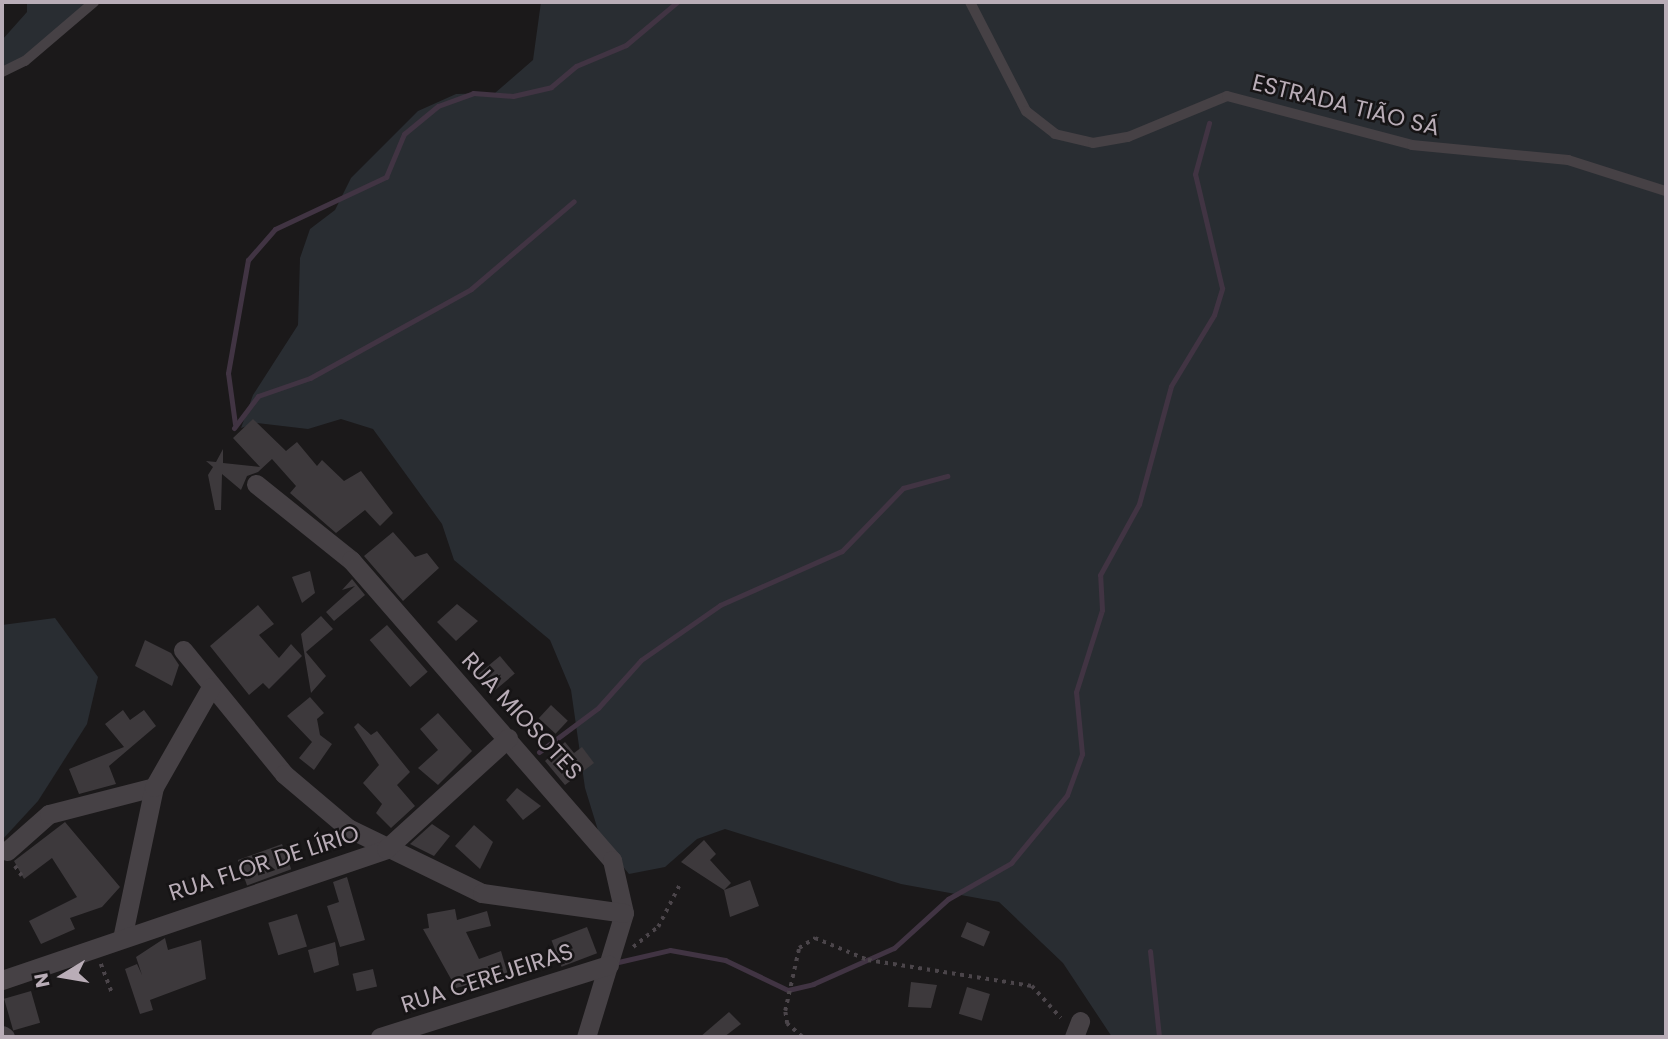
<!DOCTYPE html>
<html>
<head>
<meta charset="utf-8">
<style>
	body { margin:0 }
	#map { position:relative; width:1668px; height:1039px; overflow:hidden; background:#1b191a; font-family:Poppins,sans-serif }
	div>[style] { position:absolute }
	.green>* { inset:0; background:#292d32 }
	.stream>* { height:5px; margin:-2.5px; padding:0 2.5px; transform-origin:2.5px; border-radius:2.5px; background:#413443 }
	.building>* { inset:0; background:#3d393c; transform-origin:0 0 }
	.path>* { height:3.5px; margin-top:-1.75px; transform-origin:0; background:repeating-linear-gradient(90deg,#4b454a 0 3.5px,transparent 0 8.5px) }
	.lane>* { height:10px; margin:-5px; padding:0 5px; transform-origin:5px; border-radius:5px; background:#464145 }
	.street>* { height:19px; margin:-9.5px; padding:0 9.5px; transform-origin:9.5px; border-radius:9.5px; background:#464145 }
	span { translate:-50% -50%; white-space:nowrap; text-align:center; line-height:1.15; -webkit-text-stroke:5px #161415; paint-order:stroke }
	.street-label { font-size:23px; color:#b9adb7 }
	.frame { position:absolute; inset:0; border:4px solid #b9adb7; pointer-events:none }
	.north { position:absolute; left:28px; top:941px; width:70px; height:70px; -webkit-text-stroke:5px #161415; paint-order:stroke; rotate:259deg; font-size:19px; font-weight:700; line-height:28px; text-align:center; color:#b9adb7 }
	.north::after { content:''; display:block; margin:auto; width:24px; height:32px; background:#b9adb7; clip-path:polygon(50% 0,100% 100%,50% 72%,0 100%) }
</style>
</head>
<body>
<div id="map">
	<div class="green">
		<div style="clip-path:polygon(27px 2px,100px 2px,2px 74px,2px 40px,27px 12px)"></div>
		<div style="clip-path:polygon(541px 2px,1666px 2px,1666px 1037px,1112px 1037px,1063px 963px,999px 902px,901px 884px,725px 829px,697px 839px,665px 867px,629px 874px,601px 840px,585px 788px,571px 690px,550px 640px,454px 560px,442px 524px,373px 429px,341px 419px,308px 429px,257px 423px,241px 428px,253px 395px,298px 325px,300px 258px,310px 229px,335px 210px,351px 178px,418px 111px,456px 94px,495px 93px,533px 60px)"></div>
		<div style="clip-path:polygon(55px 618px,98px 677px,87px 724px,38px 801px,2px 840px,2px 625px)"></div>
	</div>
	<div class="stream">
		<div style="left:235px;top:424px;width:51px;rotate:-97.8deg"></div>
		<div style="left:228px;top:373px;width:115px;rotate:-80deg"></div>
		<div style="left:248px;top:260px;width:41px;rotate:-48.9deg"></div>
		<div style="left:275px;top:229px;width:123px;rotate:-25.1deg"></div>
		<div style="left:386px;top:177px;width:47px;rotate:-67.3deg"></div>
		<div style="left:404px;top:134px;width:44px;rotate:-39.5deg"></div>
		<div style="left:438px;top:106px;width:37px;rotate:-20deg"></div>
		<div style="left:473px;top:93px;width:40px;rotate:4.3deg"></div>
		<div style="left:513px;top:96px;width:39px;rotate:-13deg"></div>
		<div style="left:551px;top:87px;width:33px;rotate:-40deg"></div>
		<div style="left:576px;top:66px;width:54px;rotate:-22.8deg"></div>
		<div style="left:626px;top:45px;width:67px;rotate:-40.1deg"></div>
		<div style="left:234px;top:428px;width:40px;rotate:-53deg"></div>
		<div style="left:258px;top:396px;width:55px;rotate:-19.1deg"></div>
		<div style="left:310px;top:378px;width:184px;rotate:-28.9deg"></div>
		<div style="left:471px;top:289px;width:135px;rotate:-40.5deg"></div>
		<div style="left:539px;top:752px;width:74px;rotate:-36.7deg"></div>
		<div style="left:598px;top:708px;width:64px;rotate:-48.1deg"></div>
		<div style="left:641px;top:660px;width:96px;rotate:-34.8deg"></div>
		<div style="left:720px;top:605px;width:133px;rotate:-23.9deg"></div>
		<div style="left:842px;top:551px;width:88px;rotate:-45.9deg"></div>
		<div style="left:903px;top:488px;width:46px;rotate:-15.3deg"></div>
		<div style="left:1150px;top:951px;width:86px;rotate:84deg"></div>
		<div style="left:614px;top:963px;width:57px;rotate:-13.1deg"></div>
		<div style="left:670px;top:950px;width:56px;rotate:10.3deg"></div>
		<div style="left:725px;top:960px;width:70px;rotate:25.5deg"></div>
		<div style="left:788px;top:990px;width:26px;rotate:-13deg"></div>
		<div style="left:813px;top:984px;width:89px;rotate:-24deg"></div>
		<div style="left:894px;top:948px;width:73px;rotate:-42.2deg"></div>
		<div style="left:948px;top:899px;width:73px;rotate:-29.7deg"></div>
		<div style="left:1011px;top:863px;width:88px;rotate:-50.5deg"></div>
		<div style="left:1067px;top:795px;width:44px;rotate:-69.9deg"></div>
		<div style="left:1082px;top:754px;width:62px;rotate:-95.5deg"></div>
		<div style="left:1076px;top:692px;width:86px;rotate:-72.4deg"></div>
		<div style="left:1102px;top:610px;width:35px;rotate:-93deg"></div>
		<div style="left:1100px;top:575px;width:81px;rotate:-61.2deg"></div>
		<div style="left:1139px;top:504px;width:122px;rotate:-74.8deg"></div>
		<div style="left:1171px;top:386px;width:83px;rotate:-58.8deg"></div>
		<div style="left:1214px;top:315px;width:28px;rotate:-73deg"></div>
		<div style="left:1222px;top:288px;width:117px;rotate:-103.3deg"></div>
		<div style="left:1195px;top:174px;width:53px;rotate:-74.6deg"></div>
	</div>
	<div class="building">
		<div style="clip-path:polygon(253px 419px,286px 451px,297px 442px,317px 466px,322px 460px,344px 481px,361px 471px,393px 513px,380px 526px,365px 510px,336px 533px,290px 493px,296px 486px,272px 459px,258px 472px,247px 476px,241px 490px,222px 474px,221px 510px,215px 510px,208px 475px,213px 467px,206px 461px,216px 462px,223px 449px,223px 463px,260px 467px,233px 438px)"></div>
		<div style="clip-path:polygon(393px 532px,415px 557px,427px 553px,439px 568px,403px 601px,364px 556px)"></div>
		<div style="clip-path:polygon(310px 571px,315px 593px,302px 603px,292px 577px)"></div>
		<div style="clip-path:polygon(352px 579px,365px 595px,334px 621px,326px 612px,355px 586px,342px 590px)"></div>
		<div style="clip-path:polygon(457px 604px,478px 621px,456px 641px,437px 622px)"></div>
		<div style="clip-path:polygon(258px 605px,274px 624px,259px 635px,279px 658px,291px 644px,302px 656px,269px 689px,263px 683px,249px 695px,210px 646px)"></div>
		<div style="clip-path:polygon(321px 616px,333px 629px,306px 652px,326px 676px,311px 693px,301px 634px)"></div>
		<div style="left:387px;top:625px;width:62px;height:23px;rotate:49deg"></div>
		<div style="clip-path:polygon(145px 640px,171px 653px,179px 665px,172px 686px,135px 666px)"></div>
		<div style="left:500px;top:656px;width:23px;height:30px;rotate:50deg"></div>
		<div style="clip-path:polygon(310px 697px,324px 713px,317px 719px,320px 735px,332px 744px,314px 770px,299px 758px,312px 742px,287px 716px)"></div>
		<div style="left:551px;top:705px;width:23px;height:18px;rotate:43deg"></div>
		<div style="clip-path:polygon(123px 710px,130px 720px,144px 710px,156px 726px,109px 766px,116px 784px,79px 794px,69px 769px,124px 747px,105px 724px)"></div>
		<div style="clip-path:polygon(438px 713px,472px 751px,438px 785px,418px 768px,438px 750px,420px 729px)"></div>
		<div style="clip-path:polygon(358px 723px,371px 735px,377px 731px,410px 772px,397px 785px,415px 806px,391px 828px,376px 813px,382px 804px,363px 783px,379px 765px,354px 727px)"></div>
		<div style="clip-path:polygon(565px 742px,574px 753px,582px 747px,594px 763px,565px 785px,545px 761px)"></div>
		<div style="clip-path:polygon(517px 788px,541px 806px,523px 820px,506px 800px)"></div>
		<div style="clip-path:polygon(65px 822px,120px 887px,102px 907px,70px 918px,75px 929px,41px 944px,29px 921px,77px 897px,52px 858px,24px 879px,14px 861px)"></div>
		<div style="clip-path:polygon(432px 824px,450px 836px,434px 856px,410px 844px)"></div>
		<div style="clip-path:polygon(474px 825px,493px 842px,480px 869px,455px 846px)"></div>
		<div style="clip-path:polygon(704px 840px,716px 854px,710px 860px,731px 883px,724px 890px,750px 880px,759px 906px,730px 917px,724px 890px,681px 862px)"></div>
		<div style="left:282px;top:844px;width:27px;height:47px;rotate:70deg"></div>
		<div style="clip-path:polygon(347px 877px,365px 940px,340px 947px,327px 906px,339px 902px,333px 882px)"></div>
		<div style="clip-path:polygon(455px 909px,457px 920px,487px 911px,491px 926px,466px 932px,479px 959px,501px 951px,508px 975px,456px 988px,423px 929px,429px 928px,427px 914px)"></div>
		<div style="left:297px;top:914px;width:34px;height:30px;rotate:73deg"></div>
		<div style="left:967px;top:922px;width:25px;height:16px;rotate:23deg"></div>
		<div style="left:587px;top:927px;width:28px;height:38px;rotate:69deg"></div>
		<div style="clip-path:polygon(165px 938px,168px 950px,201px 940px,206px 979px,150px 1000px,153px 1010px,140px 1014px,125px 969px,137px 964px,142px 975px,136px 957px)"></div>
		<div style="clip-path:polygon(335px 942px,339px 965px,314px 973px,308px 950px)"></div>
		<div style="left:373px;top:969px;width:18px;height:21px;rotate:77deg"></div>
		<div style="clip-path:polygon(911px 982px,937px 985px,931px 1008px,908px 1007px)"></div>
		<div style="left:967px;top:987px;width:24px;height:28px;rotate:17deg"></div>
		<div style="left:31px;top:991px;width:33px;height:28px;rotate:74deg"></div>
		<div style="clip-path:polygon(729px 1012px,741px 1024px,724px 1037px,700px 1037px)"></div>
	</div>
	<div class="path">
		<div style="left:15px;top:866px;width:12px;rotate:55deg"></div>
		<div style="left:633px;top:947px;width:32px;rotate:-39deg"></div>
		<div style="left:658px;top:927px;width:46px;rotate:-62.9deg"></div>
		<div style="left:101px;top:964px;width:33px;rotate:69deg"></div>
		<div style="left:802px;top:1037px;width:20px;rotate:-139deg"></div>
		<div style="left:787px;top:1024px;width:13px;rotate:-99deg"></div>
		<div style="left:785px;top:1011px;width:65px;rotate:-77.5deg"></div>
		<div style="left:799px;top:948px;width:19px;rotate:-32deg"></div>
		<div style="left:815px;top:938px;width:57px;rotate:22.5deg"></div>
		<div style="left:868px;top:960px;width:166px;rotate:9deg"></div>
		<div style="left:1032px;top:986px;width:43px;rotate:47.8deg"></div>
	</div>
	<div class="lane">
		<div style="left:970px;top:2px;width:123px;rotate:62.8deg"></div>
		<div style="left:1026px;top:111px;width:37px;rotate:38deg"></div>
		<div style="left:1055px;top:134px;width:39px;rotate:13deg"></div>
		<div style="left:1093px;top:143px;width:36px;rotate:-10deg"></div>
		<div style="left:1128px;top:137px;width:107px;rotate:-22.5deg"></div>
		<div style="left:1227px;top:96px;width:191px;rotate:14.8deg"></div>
		<div style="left:1412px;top:145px;width:157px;rotate:5.5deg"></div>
		<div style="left:1568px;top:160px;width:103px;rotate:17.6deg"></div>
		<div style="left:2px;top:72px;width:25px;rotate:-26deg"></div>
		<div style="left:25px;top:61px;width:91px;rotate:-40.5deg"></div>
	</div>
	<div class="street">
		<div style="left:256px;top:484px;width:122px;rotate:38.7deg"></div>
		<div style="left:351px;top:560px;width:398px;rotate:49deg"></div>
		<div style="left:612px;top:860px;width:54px;rotate:77.2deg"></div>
		<div style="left:624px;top:913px;width:130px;rotate:107deg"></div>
		<div style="left:183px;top:650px;width:160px;rotate:50.8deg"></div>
		<div style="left:284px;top:774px;width:84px;rotate:40.2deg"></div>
		<div style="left:348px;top:828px;width:149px;rotate:25.9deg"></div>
		<div style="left:482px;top:893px;width:143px;rotate:8deg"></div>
		<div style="left:7px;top:851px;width:56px;rotate:-41.4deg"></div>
		<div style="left:49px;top:814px;width:108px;rotate:-14.4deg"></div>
		<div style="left:123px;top:934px;width:150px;rotate:-78.1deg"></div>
		<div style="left:154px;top:787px;width:115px;rotate:-60.3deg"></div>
		<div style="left:2px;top:980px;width:406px;rotate:-18.8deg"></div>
		<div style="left:386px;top:849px;width:165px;rotate:-42.3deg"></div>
		<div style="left:2px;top:1035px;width:4px;rotate:34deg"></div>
		<div style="left:380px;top:1037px;width:240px;rotate:-17.5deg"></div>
		<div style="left:1074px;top:1037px;width:17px;rotate:-69deg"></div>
	</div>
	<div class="street-label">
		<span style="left:1346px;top:105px;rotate:14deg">ESTRADA TIÃO SÁ</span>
		<span style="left:522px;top:716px;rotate:47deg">RUA MIOSOTES</span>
		<span style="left:264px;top:863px;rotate:-18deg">RUA FLOR DE LÍRIO</span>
		<span style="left:487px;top:978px;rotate:-18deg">RUA CEREJEIRAS</span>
	</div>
	<div class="frame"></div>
	<div class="north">N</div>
</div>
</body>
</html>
